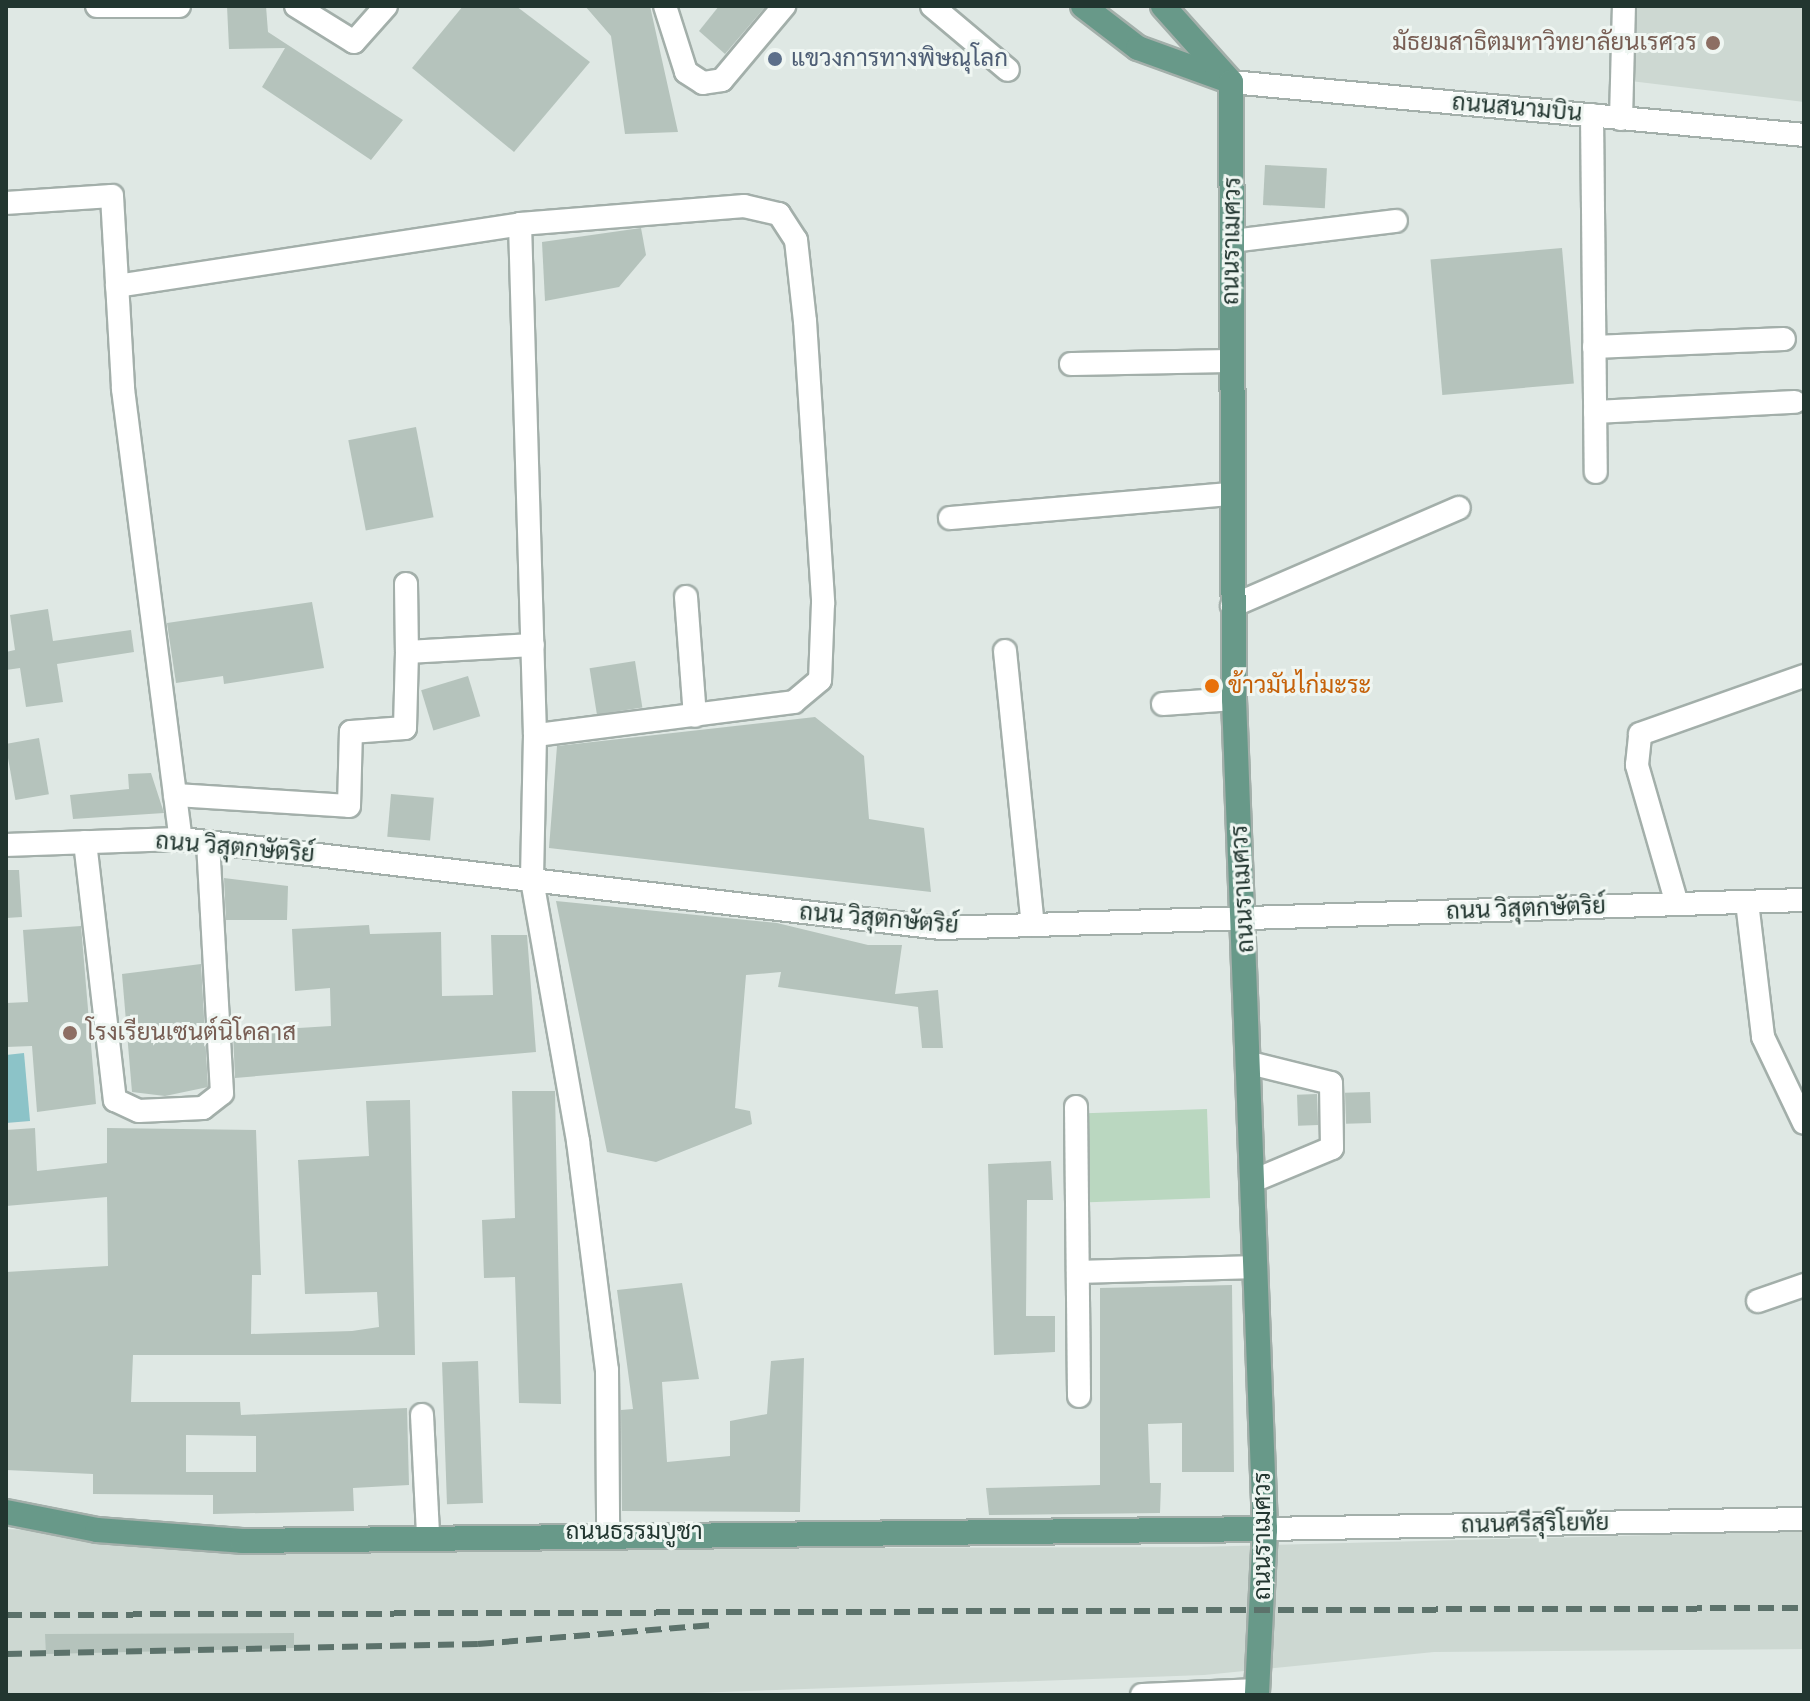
<!DOCTYPE html>
<html>
<head>
<meta charset="utf-8">
<style>
	body { margin:0 }
	#map { position:relative; width:1810px; height:1701px; overflow:hidden; background:#dfe8e4; font-family:"Source Sans 3",Sarabun,sans-serif }
	div>[style] { position:absolute }
	.built>* { inset:0; background:#cdd8d2 }
	.green>* { inset:0; background:#bad7c0; transform-origin:0 0 }
	.water>* { inset:0; background:#8cc3c8 }
	.building>* { inset:0; background:#b5c3bc; transform-origin:0 0 }
	.roads { filter:drop-shadow(2px 0 #a3afaa) drop-shadow(-2px 0 #a3afaa) drop-shadow(0 2px #a3afaa) drop-shadow(0 -2px #a3afaa) }
	.minor>* { height:22px; margin:-11px; padding:0 11px; transform-origin:11px; border-radius:11px; background:#fff }
	.major>* { height:24px; margin:-12px; padding:0 12px; transform-origin:12px; border-radius:12px; background:#689989 }
	.rail>* { height:6px; margin-top:-3px; transform-origin:0; background:repeating-linear-gradient(90deg,#5c726b 0 16px,transparent 0 24px) }
	.dots>* { width:22px; height:22px; translate:-50% -50%; box-sizing:border-box; border:4px solid #eff6f2; border-radius:50% }
	span { translate:-50% -50%; white-space:nowrap; text-align:center; line-height:1.15; -webkit-text-stroke:6px #eff6f2; paint-order:stroke }
	.education-label { font-size:24px; color:#785e54 }
	.right { translate:-100% -50%; text-align:right }
	.left { translate:0 -50%; text-align:left }
	.service-label { font-size:24px; color:#4e5e75 }
	.street-label { font-size:24px; color:#223630 }
	.food-label { font-size:24px; color:#c56008 }
	.frame { position:absolute; inset:0; border:8px solid #223630; pointer-events:none }
</style>
</head>
<body>
<div id="map">
	<div class="built">
		<div style="clip-path:polygon(1624px 6px,1804px 6px,1804px 102px,1622px 80px)"></div>
		<div style="clip-path:polygon(6px 1529px,550px 1549px,1198px 1547px,1804px 1531px,1804px 1649px,1434px 1652px,1204px 1675px,638px 1695px,6px 1695px)"></div>
	</div>
	<div class="green">
		<div style="left:1207px;top:1109px;width:89px;height:121px;rotate:88deg"></div>
	</div>
	<div class="water">
		<div style="clip-path:polygon(24px 1053px,30px 1121px,6px 1123px,6px 1055px)"></div>
	</div>
	<div class="building">
		<div style="clip-path:polygon(227px 6px,266px 6px,268px 32px,403px 120px,371px 160px,262px 87px,285px 48px,229px 49px)"></div>
		<div style="clip-path:polygon(463px 6px,516px 6px,590px 62px,514px 152px,412px 68px)"></div>
		<div style="clip-path:polygon(585px 6px,650px 6px,678px 132px,625px 134px,611px 36px)"></div>
		<div style="clip-path:polygon(719px 6px,766px 6px,725px 54px,699px 31px)"></div>
		<div style="left:1265px;top:165px;width:62px;height:40px;rotate:3deg"></div>
		<div style="clip-path:polygon(641px 228px,646px 255px,619px 287px,545px 301px,542px 242px)"></div>
		<div style="left:1562px;top:248px;width:136px;height:132px;rotate:85deg"></div>
		<div style="left:416px;top:427px;width:92px;height:69px;rotate:79deg"></div>
		<div style="clip-path:polygon(312px 602px,324px 668px,224px 684px,223px 676px,176px 683px,167px 623px)"></div>
		<div style="clip-path:polygon(48px 609px,53px 641px,131px 630px,134px 652px,57px 664px,63px 702px,26px 707px,20px 668px,6px 670px,6px 652px,15px 650px,10px 615px)"></div>
		<div style="left:635px;top:661px;width:47px;height:46px;rotate:81deg"></div>
		<div style="left:468px;top:676px;width:42px;height:49px;rotate:73deg"></div>
		<div style="clip-path:polygon(815px 717px,864px 756px,869px 819px,924px 828px,931px 892px,549px 848px,557px 746px)"></div>
		<div style="left:39px;top:738px;width:57px;height:34px;rotate:80deg"></div>
		<div style="clip-path:polygon(151px 773px,164px 813px,73px 819px,70px 795px,129px 789px,128px 774px)"></div>
		<div style="left:391px;top:794px;width:43px;height:43px;rotate:5deg"></div>
		<div style="clip-path:polygon(6px 870px,19px 870px,22px 917px,6px 918px)"></div>
		<div style="clip-path:polygon(224px 878px,288px 886px,287px 920px,226px 920px)"></div>
		<div style="clip-path:polygon(556px 901px,777px 923px,868px 945px,902px 945px,895px 994px,938px 990px,943px 1048px,922px 1048px,918px 1007px,778px 987px,781px 972px,746px 975px,735px 1108px,750px 1111px,752px 1124px,656px 1162px,607px 1152px)"></div>
		<div style="clip-path:polygon(369px 925px,370px 934px,441px 932px,442px 996px,493px 995px,491px 935px,527px 935px,536px 1052px,235px 1078px,233px 1032px,331px 1026px,330px 988px,295px 991px,292px 929px)"></div>
		<div style="clip-path:polygon(81px 926px,96px 1104px,37px 1112px,32px 1046px,6px 1047px,6px 1003px,28px 1002px,23px 930px)"></div>
		<div style="clip-path:polygon(201px 964px,208px 1087px,165px 1096px,132px 1092px,122px 974px)"></div>
		<div style="clip-path:polygon(512px 1091px,555px 1091px,561px 1404px,519px 1403px,515px 1277px,484px 1278px,482px 1220px,515px 1218px)"></div>
		<div style="left:1370px;top:1092px;width:31px;height:25px;rotate:88deg"></div>
		<div style="left:1317px;top:1094px;width:31px;height:20px;rotate:88deg"></div>
		<div style="clip-path:polygon(evenodd,410px 1100px,415px 1355px,133px 1355px,131px 1402px,240px 1402px,241px 1415px,407px 1408px,409px 1485px,353px 1488px,354px 1511px,213px 1514px,213px 1495px,93px 1494px,93px 1474px,6px 1470px,6px 1272px,108px 1266px,107px 1197px,6px 1206px,6px 1130px,35px 1128px,37px 1171px,107px 1163px,107px 1128px,256px 1130px,261px 1275px,252px 1275px,251px 1334px,352px 1331px,379px 1327px,377px 1292px,305px 1294px,298px 1160px,369px 1156px,366px 1101px,410px 1100px,186px 1435px,256px 1436px,256px 1472px,186px 1472px,186px 1435px)"></div>
		<div style="clip-path:polygon(1051px 1161px,1053px 1200px,1027px 1200px,1026px 1316px,1055px 1316px,1055px 1352px,994px 1355px,988px 1164px)"></div>
		<div style="clip-path:polygon(682px 1283px,699px 1379px,662px 1382px,667px 1462px,730px 1456px,730px 1421px,767px 1414px,771px 1361px,804px 1358px,800px 1512px,622px 1511px,621px 1410px,633px 1409px,617px 1290px)"></div>
		<div style="clip-path:polygon(1232px 1285px,1234px 1472px,1182px 1472px,1182px 1423px,1148px 1424px,1150px 1483px,1161px 1483px,1160px 1513px,989px 1515px,986px 1488px,1100px 1485px,1100px 1288px)"></div>
		<div style="left:478px;top:1361px;width:142px;height:36px;rotate:88deg"></div>
		<div style="clip-path:polygon(294px 1633px,294px 1648px,46px 1654px,45px 1634px)"></div>
	</div>
	<div class="roads">
		<div class="minor">
			<div style="left:97px;top:6px;width:82px"></div>
			<div style="left:296px;top:6px;width:68px;rotate:31.8deg"></div>
			<div style="left:354px;top:42px;width:48px;rotate:-48.4deg"></div>
			<div style="left:665px;top:6px;width:69px;rotate:72.3deg"></div>
			<div style="left:686px;top:72px;width:20px;rotate:33deg"></div>
			<div style="left:703px;top:83px;width:19px;rotate:-9deg"></div>
			<div style="left:722px;top:80px;width:97px;rotate:-50deg"></div>
			<div style="left:932px;top:6px;width:99px;rotate:40.1deg"></div>
			<div style="left:1231px;top:82px;width:575px;rotate:5.28deg"></div>
			<div style="left:1592px;top:115px;width:357px;rotate:89.4deg"></div>
			<div style="left:1621px;top:119px;width:113px;rotate:-88.5deg"></div>
			<div style="left:6px;top:203px;width:106px;rotate:-3.8deg"></div>
			<div style="left:112px;top:196px;width:193px;rotate:86.7deg"></div>
			<div style="left:123px;top:389px;width:454px;rotate:82.7deg"></div>
			<div style="left:520px;top:224px;width:511px;rotate:88.32deg"></div>
			<div style="left:535px;top:735px;width:145px;rotate:91.2deg"></div>
			<div style="left:532px;top:880px;width:265px;rotate:80deg"></div>
			<div style="left:578px;top:1141px;width:231px;rotate:82.8deg"></div>
			<div style="left:607px;top:1370px;width:162px;rotate:89.6deg"></div>
			<div style="left:1232px;top:241px;width:165px;rotate:-7deg"></div>
			<div style="left:117px;top:286px;width:408px;rotate:-8.7deg"></div>
			<div style="left:520px;top:224px;width:225px;rotate:-4.6deg"></div>
			<div style="left:744px;top:206px;width:36px;rotate:13deg"></div>
			<div style="left:779px;top:214px;width:31px;rotate:57deg"></div>
			<div style="left:796px;top:240px;width:81px;rotate:83.7deg"></div>
			<div style="left:805px;top:321px;width:283px;rotate:86.3deg"></div>
			<div style="left:823px;top:603px;width:77px;rotate:92.2deg"></div>
			<div style="left:820px;top:680px;width:34px;rotate:140deg"></div>
			<div style="left:794px;top:702px;width:261px;rotate:172.7deg"></div>
			<div style="left:1594px;top:347px;width:190px;rotate:-2.4deg"></div>
			<div style="left:1071px;top:364px;width:160px;rotate:-1.1deg"></div>
			<div style="left:1595px;top:412px;width:200px;rotate:-2.9deg"></div>
			<div style="left:950px;top:518px;width:281px;rotate:-4.9deg"></div>
			<div style="left:406px;top:584px;width:68px;rotate:89.2deg"></div>
			<div style="left:407px;top:652px;width:126px;rotate:-3.2deg"></div>
			<div style="left:686px;top:597px;width:119px;rotate:85.7deg"></div>
			<div style="left:1232px;top:606px;width:247px;rotate:-23.4deg"></div>
			<div style="left:1005px;top:651px;width:275px;rotate:84.2deg"></div>
			<div style="left:1163px;top:704px;width:71px;rotate:-4deg"></div>
			<div style="left:175px;top:795px;width:174px;rotate:3.6deg"></div>
			<div style="left:349px;top:806px;width:74px;rotate:-88.5deg"></div>
			<div style="left:351px;top:732px;width:54px;rotate:-4.2deg"></div>
			<div style="left:405px;top:728px;width:76px;rotate:-88.5deg"></div>
			<div style="left:85px;top:842px;width:260px;rotate:83.4deg"></div>
			<div style="left:115px;top:1100px;width:26px;rotate:25deg"></div>
			<div style="left:139px;top:1111px;width:64px;rotate:-2.7deg"></div>
			<div style="left:203px;top:1108px;width:24px;rotate:-38deg"></div>
			<div style="left:222px;top:1093px;width:250px;rotate:-93.2deg"></div>
			<div style="left:6px;top:845px;width:175px;rotate:-2deg"></div>
			<div style="left:181px;top:839px;width:765px;rotate:6.68deg"></div>
			<div style="left:941px;top:928px;width:863px;rotate:-1.86deg"></div>
			<div style="left:1747px;top:902px;width:136px;rotate:83.2deg"></div>
			<div style="left:1763px;top:1037px;width:95px;rotate:64.5deg"></div>
			<div style="left:1677px;top:904px;width:145px;rotate:-106.1deg"></div>
			<div style="left:1637px;top:765px;width:31px;rotate:-84deg"></div>
			<div style="left:1640px;top:734px;width:174px;rotate:-19.5deg"></div>
			<div style="left:1250px;top:1063px;width:83px;rotate:13.9deg"></div>
			<div style="left:1331px;top:1083px;width:65px;rotate:89.1deg"></div>
			<div style="left:1332px;top:1148px;width:86px;rotate:157.3deg"></div>
			<div style="left:1076px;top:1107px;width:289px;rotate:89.4deg"></div>
			<div style="left:1078px;top:1272px;width:178px;rotate:-1.6deg"></div>
			<div style="left:1758px;top:1301px;width:49px;rotate:-19.2deg"></div>
			<div style="left:422px;top:1415px;width:120px;rotate:87.1deg"></div>
			<div style="left:1265px;top:1529px;width:539px;rotate:-1.06deg"></div>
			<div style="left:1142px;top:1695px;width:116px;rotate:-2.5deg"></div>
		</div>
		<div class="major">
			<div style="left:1083px;top:6px;width:69px;rotate:37.4deg"></div>
			<div style="left:1138px;top:48px;width:97px;rotate:19.9deg"></div>
			<div style="left:1163px;top:6px;width:102px;rotate:48.2deg"></div>
			<div style="left:1231px;top:82px;width:617px;rotate:89.72deg"></div>
			<div style="left:1234px;top:699px;width:831px;rotate:87.86deg"></div>
			<div style="left:1265px;top:1529px;width:166px;rotate:92.8deg"></div>
			<div style="left:6px;top:1512px;width:93px;rotate:11.2deg"></div>
			<div style="left:97px;top:1530px;width:145px;rotate:4.3deg"></div>
			<div style="left:242px;top:1541px;width:1023px;rotate:-0.67deg"></div>
		</div>
	</div>
	<div class="rail">
		<div style="left:6px;top:1615px;width:1798px;rotate:-0.22deg"></div>
		<div style="left:6px;top:1654px;width:472px;rotate:-1.2deg"></div>
		<div style="left:478px;top:1644px;width:236px;rotate:-4.6deg"></div>
	</div>
	<div class="dots">
		<div style="left:1713px;top:43px;background:#8d6e63"></div>
		<div style="left:775px;top:59px;background:#5c6f8a"></div>
		<div style="left:1212px;top:686px;background:#e8710a"></div>
		<div style="left:70px;top:1033px;background:#8d6e63"></div>
	</div>
	<div class="education-label">
		<span class="right" style="left:1697px;top:43px">มัธยมสาธิตมหาวิทยาลัยนเรศวร</span>
		<span class="left" style="left:86px;top:1033px">โรงเรียนเซนต์นิโคลาส</span>
	</div>
	<div class="service-label">
		<span class="left" style="left:791px;top:59px">แขวงการทางพิษณุโลก</span>
	</div>
	<div class="street-label">
		<span style="left:1517px;top:108px;rotate:5deg">ถนนสนามบิน</span>
		<span style="left:1232px;top:241px;rotate:-89deg">ถนนราเมศวร</span>
		<span style="left:235px;top:848px;rotate:5deg">ถนน วิสุตกษัตริย์</span>
		<span style="left:1243px;top:889px;rotate:-93deg">ถนนราเมศวร</span>
		<span style="left:1526px;top:909px;rotate:-2deg">ถนน วิสุตกษัตริย์</span>
		<span style="left:879px;top:919px;rotate:5deg">ถนน วิสุตกษัตริย์</span>
		<span style="left:1535px;top:1524px;rotate:-1deg">ถนนศรีสุริโยทัย</span>
		<span style="left:634px;top:1532px">ถนนธรรมบูชา</span>
		<span style="left:1263px;top:1536px;rotate:-90deg">ถนนราเมศวร</span>
	</div>
	<div class="food-label">
		<span class="left" style="left:1228px;top:686px">ข้าวมันไก่มะระ</span>
	</div>
	<div class="frame"></div>
</div>
</body>
</html>
